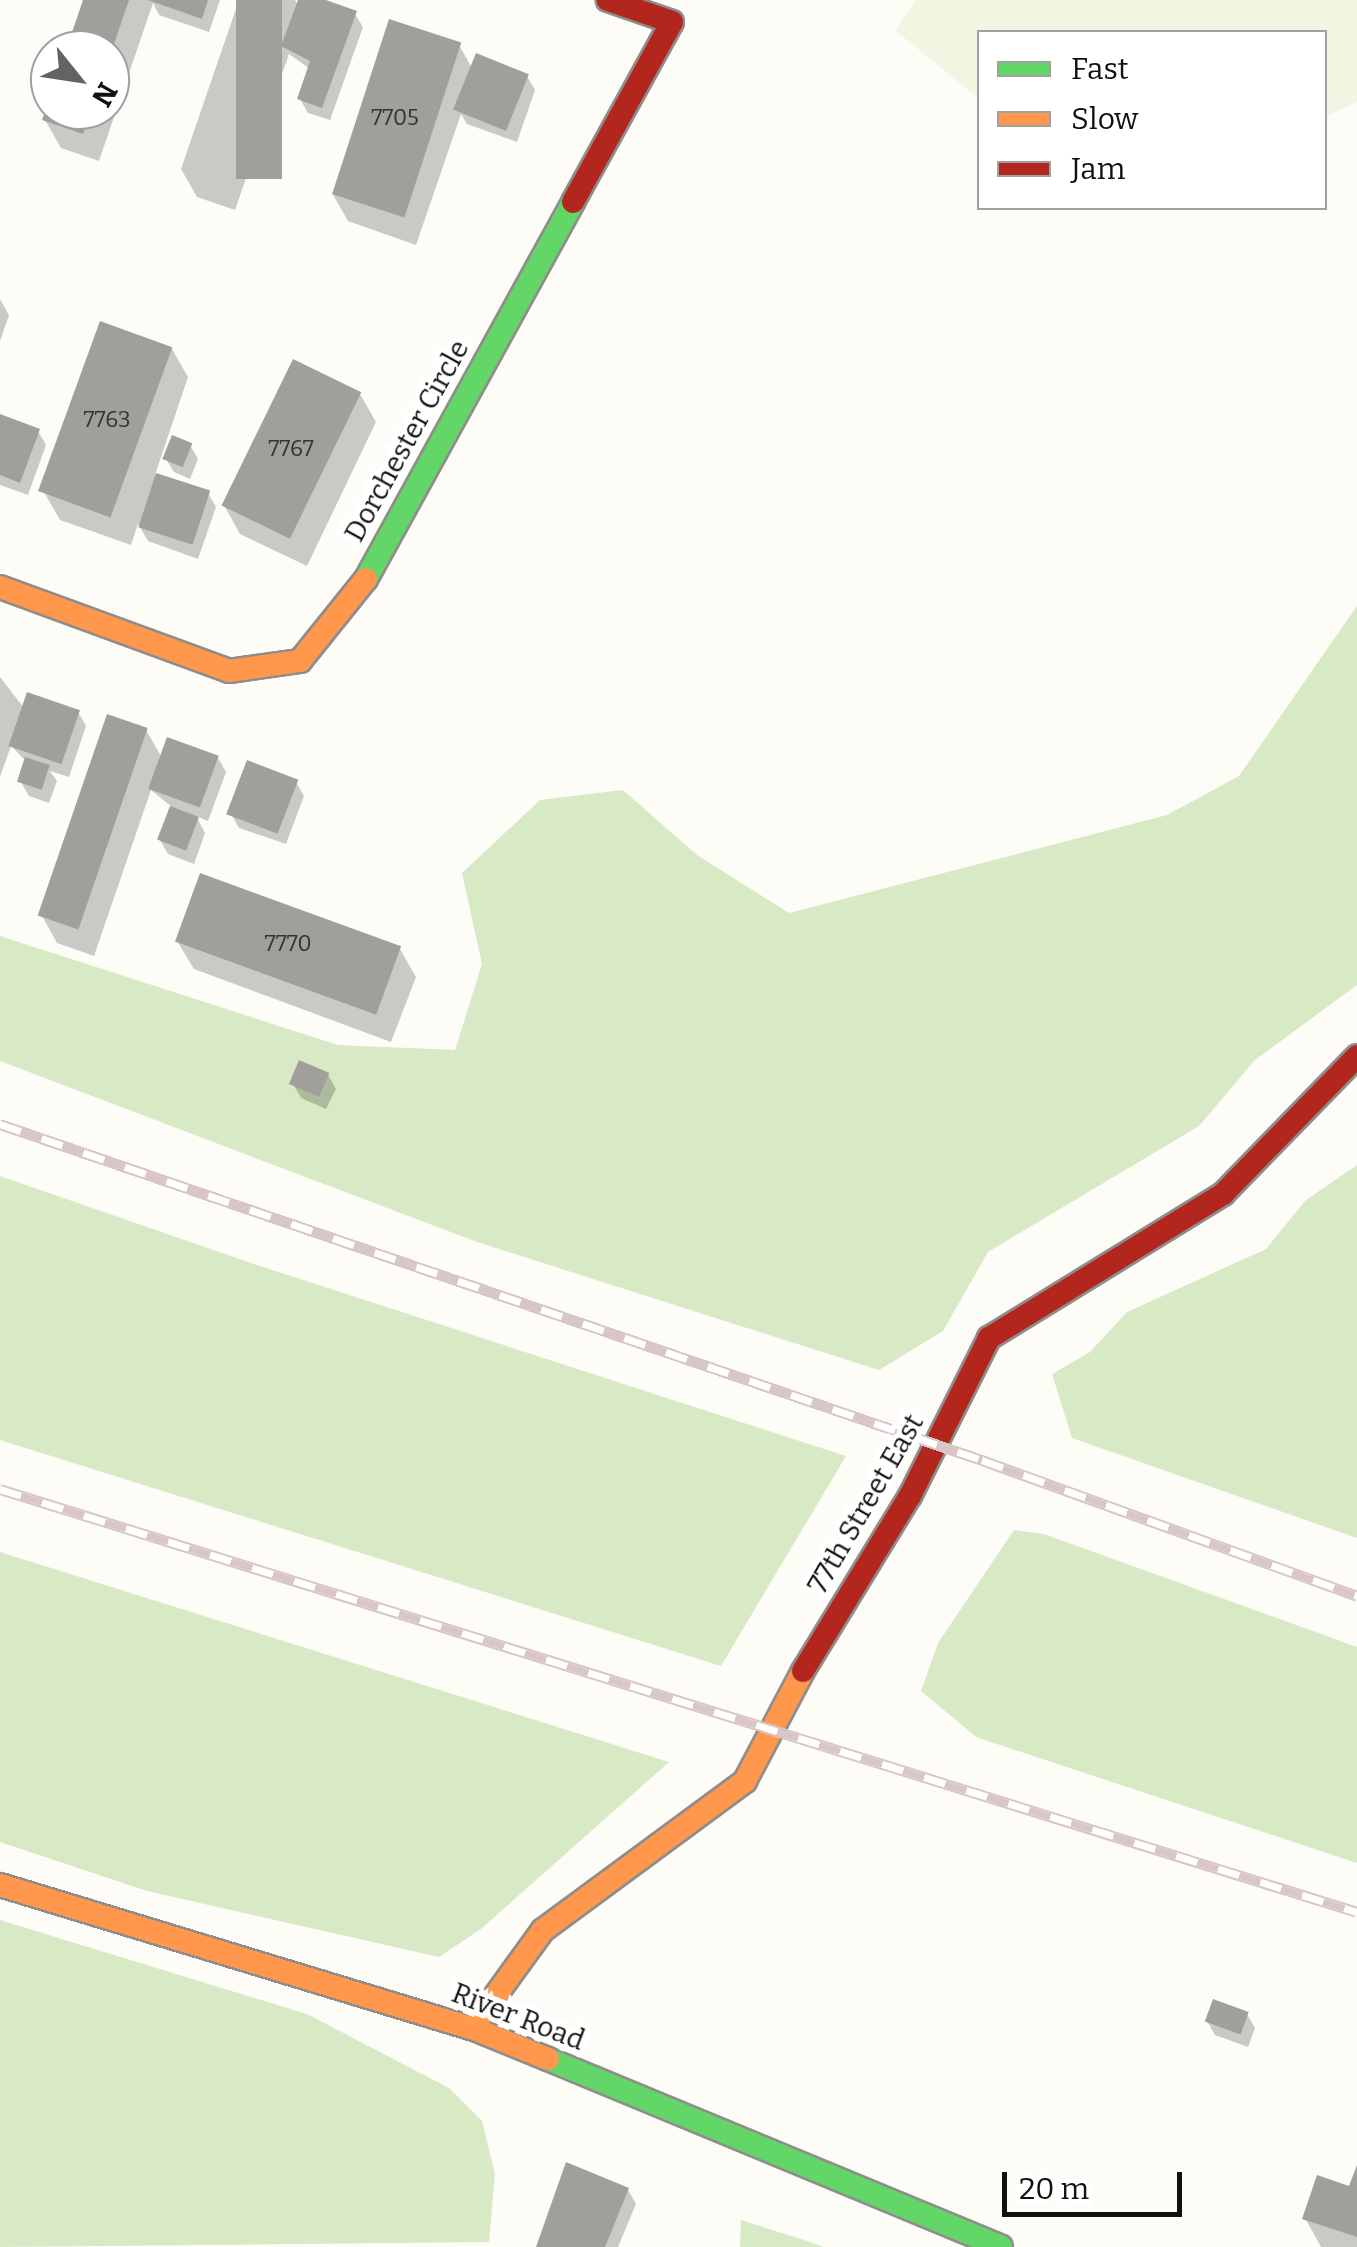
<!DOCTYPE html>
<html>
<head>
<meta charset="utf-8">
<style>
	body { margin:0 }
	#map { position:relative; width:1357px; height:2247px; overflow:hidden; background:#fdfcf7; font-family:Bitter,serif }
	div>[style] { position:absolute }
	.forest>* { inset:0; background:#d8eac5 }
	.pitch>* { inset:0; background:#f0f6e1 }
	.shadow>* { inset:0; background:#0003 }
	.building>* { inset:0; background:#a19f9c; transform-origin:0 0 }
	.roads { filter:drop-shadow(2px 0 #8e8d8b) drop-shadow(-2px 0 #8e8d8b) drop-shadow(0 2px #8e8d8b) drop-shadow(0 -2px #8e8d8b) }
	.fast>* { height:22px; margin:-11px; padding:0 11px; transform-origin:11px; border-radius:11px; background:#63d668 }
	.slow>* { height:22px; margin:-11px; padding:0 11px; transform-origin:11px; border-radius:11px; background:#ff974d }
	.jam>* { height:22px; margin:-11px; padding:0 11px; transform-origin:11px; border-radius:11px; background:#b3261e }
	.rail>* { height:11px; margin-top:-5.5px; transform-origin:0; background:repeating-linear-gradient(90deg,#fff 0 22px,#d9c6c7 0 44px); box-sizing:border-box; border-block:2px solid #d9c6c7 }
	span { translate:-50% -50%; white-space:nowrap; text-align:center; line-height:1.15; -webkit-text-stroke:10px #fff; paint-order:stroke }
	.number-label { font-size:22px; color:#353434 }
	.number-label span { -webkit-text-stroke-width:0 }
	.street-label { font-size:28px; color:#111 }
	.legend { position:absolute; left:977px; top:30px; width:350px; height:180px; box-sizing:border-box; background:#fff; border:2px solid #a0a0a0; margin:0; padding:12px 18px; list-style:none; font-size:30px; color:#111 }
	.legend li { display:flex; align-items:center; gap:20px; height:50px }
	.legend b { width:50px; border:2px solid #a0a0a0 }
	.north { position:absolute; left:30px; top:30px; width:100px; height:100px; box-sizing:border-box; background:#fff; border:2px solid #a0a0a0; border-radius:50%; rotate:120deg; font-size:28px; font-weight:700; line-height:40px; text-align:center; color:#111 }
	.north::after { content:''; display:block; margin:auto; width:35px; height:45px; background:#646362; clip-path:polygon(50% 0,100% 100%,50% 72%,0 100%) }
	.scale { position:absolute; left:1002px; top:2172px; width:180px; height:45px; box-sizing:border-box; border:5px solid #111; border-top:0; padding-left:12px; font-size:30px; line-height:35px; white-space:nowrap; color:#111; -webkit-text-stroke:8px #fff; paint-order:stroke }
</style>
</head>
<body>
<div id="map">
	<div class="forest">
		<div style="clip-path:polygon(1357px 606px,1357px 985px,1255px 1060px,1199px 1126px,988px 1252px,943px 1331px,879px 1370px,477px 1242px,0 1061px,0 936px,338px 1045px,455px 1050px,482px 964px,462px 873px,540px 800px,623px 790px,697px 855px,789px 913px,1167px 815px,1239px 776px)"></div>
		<div style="clip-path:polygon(1357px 1165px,1357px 1538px,1072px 1438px,1052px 1374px,1090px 1352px,1127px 1312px,1266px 1249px,1306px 1200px)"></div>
		<div style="clip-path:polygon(0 1176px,257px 1265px,846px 1456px,721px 1666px,0 1440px)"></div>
		<div style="clip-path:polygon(1014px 1530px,1044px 1534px,1357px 1647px,1357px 1863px,976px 1737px,921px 1691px,938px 1643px)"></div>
		<div style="clip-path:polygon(0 1552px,669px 1762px,481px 1929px,439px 1957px,147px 1891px,0 1842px)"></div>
		<div style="clip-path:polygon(0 1920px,307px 2014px,449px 2088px,482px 2121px,495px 2174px,489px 2242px,0 2247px)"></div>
		<div style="clip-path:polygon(741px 2220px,810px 2242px,824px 2247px,740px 2247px)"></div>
	</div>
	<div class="pitch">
		<div style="clip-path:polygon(916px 0,1357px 0,1357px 102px,1325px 117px,1324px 32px,979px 32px,979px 99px,895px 30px)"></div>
	</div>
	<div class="shadow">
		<div style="clip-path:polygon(85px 0,220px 0,209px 32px,159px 15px,153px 3px,99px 161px,61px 148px,45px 120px,50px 104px,50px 110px,110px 110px,110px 50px,68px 50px)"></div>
		<div style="clip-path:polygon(239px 0,295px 0,299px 6px,301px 0,319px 0,355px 14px,363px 27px,330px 120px,308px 113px,300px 99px,310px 69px,289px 54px,235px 210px,197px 197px,181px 169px)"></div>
		<div style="clip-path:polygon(459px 45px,473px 70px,527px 76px,535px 90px,517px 142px,467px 124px,461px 114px,416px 245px,348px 221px,332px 193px)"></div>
		<div style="clip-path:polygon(0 299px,9px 315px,0 341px)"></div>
		<div style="clip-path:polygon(172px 349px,188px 377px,155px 475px,208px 493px,216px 507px,198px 559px,148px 541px,138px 524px,131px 545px,60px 520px,44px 492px)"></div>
		<div style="clip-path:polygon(360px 394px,376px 422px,307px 566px,240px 534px,224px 505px)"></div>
		<div style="clip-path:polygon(0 417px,38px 431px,46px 445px,28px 495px,0 485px)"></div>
		<div style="clip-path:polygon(190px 445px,198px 459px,190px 479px,174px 472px,166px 459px)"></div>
		<div style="clip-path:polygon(0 677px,24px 708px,78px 712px,86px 726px,69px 777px,50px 771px,57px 781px,49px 803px,29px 796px,21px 782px,27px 762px,11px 746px,0 777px)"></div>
		<div style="clip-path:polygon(146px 730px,162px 758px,218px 758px,226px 772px,208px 821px,196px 816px,205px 833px,194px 864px,168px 854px,160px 840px,172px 807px,151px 790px,94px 956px,57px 943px,41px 914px)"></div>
		<div style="clip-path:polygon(296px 782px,304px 796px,286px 844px,239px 828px,231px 814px)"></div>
		<div style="clip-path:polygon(177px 941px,400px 949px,416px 977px,391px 1042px,194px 969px)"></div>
		<div style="clip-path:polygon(328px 1075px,336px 1089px,326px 1109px,301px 1098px,293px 1084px)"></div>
		<div style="clip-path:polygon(1247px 2014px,1255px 2028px,1248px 2047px,1215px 2035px,1207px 2021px)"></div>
		<div style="clip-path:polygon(1357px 2171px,1357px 2247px,1321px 2247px,1305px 2218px,1350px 2189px)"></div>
		<div style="clip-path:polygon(628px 2190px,636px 2204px,618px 2247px,538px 2247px)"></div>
	</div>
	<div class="building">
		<div style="clip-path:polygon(83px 0,129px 0,112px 50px,66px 50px)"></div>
		<div style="clip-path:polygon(148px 0,208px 0,202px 19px)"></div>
		<div style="left:236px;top:0;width:46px;height:179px"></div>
		<div style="clip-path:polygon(298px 0,326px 0,357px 11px,322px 108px,297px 99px,310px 61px,281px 46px)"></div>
		<div style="left:389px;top:19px;width:76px;height:184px;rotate:18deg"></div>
		<div style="left:476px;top:53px;width:57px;height:61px;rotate:22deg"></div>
		<div style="clip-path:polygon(50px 98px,50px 110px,92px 110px,83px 134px,42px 120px)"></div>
		<div style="left:100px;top:321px;width:77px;height:181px;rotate:20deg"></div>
		<div style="left:293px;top:359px;width:76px;height:163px;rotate:26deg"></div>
		<div style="clip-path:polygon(0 414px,40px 429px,20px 483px,0 475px)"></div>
		<div style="left:172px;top:435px;width:22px;height:26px;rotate:22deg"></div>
		<div style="left:156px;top:473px;width:57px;height:57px;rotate:18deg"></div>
		<div style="left:27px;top:692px;width:56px;height:57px;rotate:19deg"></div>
		<div style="left:107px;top:714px;width:43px;height:213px;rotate:19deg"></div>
		<div style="left:167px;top:737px;width:55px;height:55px;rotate:20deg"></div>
		<div style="left:25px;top:757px;width:26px;height:26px;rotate:18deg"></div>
		<div style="left:247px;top:760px;width:55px;height:58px;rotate:21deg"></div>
		<div style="left:170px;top:806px;width:31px;height:36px;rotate:21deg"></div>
		<div style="left:200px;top:873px;width:214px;height:73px;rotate:20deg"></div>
		<div style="left:299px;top:1060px;width:33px;height:26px;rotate:23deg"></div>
		<div style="left:1213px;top:1999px;width:38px;height:24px;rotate:20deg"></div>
		<div style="clip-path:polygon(566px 2162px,629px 2188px,605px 2247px,536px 2247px)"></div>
		<div style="clip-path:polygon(1357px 2165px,1357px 2237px,1302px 2219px,1317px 2175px,1349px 2186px)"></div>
	</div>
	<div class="roads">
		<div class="fast">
			<div style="left:366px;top:579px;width:430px;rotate:-61.2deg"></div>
			<div style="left:548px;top:2059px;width:490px;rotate:22.5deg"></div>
		</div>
		<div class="slow">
			<div style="left:0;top:587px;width:244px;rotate:20.1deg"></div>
			<div style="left:229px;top:671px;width:72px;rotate:-8deg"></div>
			<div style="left:300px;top:661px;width:105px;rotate:-51.2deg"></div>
			<div style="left:0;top:1885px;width:493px;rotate:16.9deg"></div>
			<div style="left:472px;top:2028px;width:82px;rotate:22.2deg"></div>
			<div style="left:472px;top:2028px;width:121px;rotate:-54.1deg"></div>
			<div style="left:543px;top:1930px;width:251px;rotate:-36.4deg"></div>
			<div style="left:745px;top:1781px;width:124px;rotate:-62.2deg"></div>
		</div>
		<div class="jam">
			<div style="left:573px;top:202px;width:205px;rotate:-61.2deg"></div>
			<div style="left:672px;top:22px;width:68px;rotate:-161deg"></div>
			<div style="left:803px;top:1671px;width:205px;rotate:-58.6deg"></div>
			<div style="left:910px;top:1496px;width:177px;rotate:-63.4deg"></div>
			<div style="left:989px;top:1338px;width:275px;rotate:-31.6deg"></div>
			<div style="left:1223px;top:1194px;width:192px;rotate:-45.8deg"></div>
		</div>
	</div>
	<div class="rail">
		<div style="left:0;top:1124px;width:1038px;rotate:18.89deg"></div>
		<div style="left:982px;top:1460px;width:399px;rotate:19.9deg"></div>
		<div style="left:0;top:1489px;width:1421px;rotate:17.31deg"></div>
	</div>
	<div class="number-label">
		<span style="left:395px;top:118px">7705</span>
		<span style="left:107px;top:420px">7763</span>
		<span style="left:291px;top:449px">7767</span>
		<span style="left:288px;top:944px">7770</span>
	</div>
	<div class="street-label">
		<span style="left:407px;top:441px;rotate:-61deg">Dorchester Circle</span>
		<span style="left:866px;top:1504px;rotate:-60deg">77th Street East</span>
		<span style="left:518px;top:2017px;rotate:21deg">River Road</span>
	</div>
	<ul class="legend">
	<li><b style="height:12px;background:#63d668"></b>Fast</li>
	<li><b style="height:12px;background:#ff974d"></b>Slow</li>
	<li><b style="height:12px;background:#b3261e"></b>Jam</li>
	</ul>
	<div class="north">N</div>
	<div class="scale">20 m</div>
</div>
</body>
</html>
